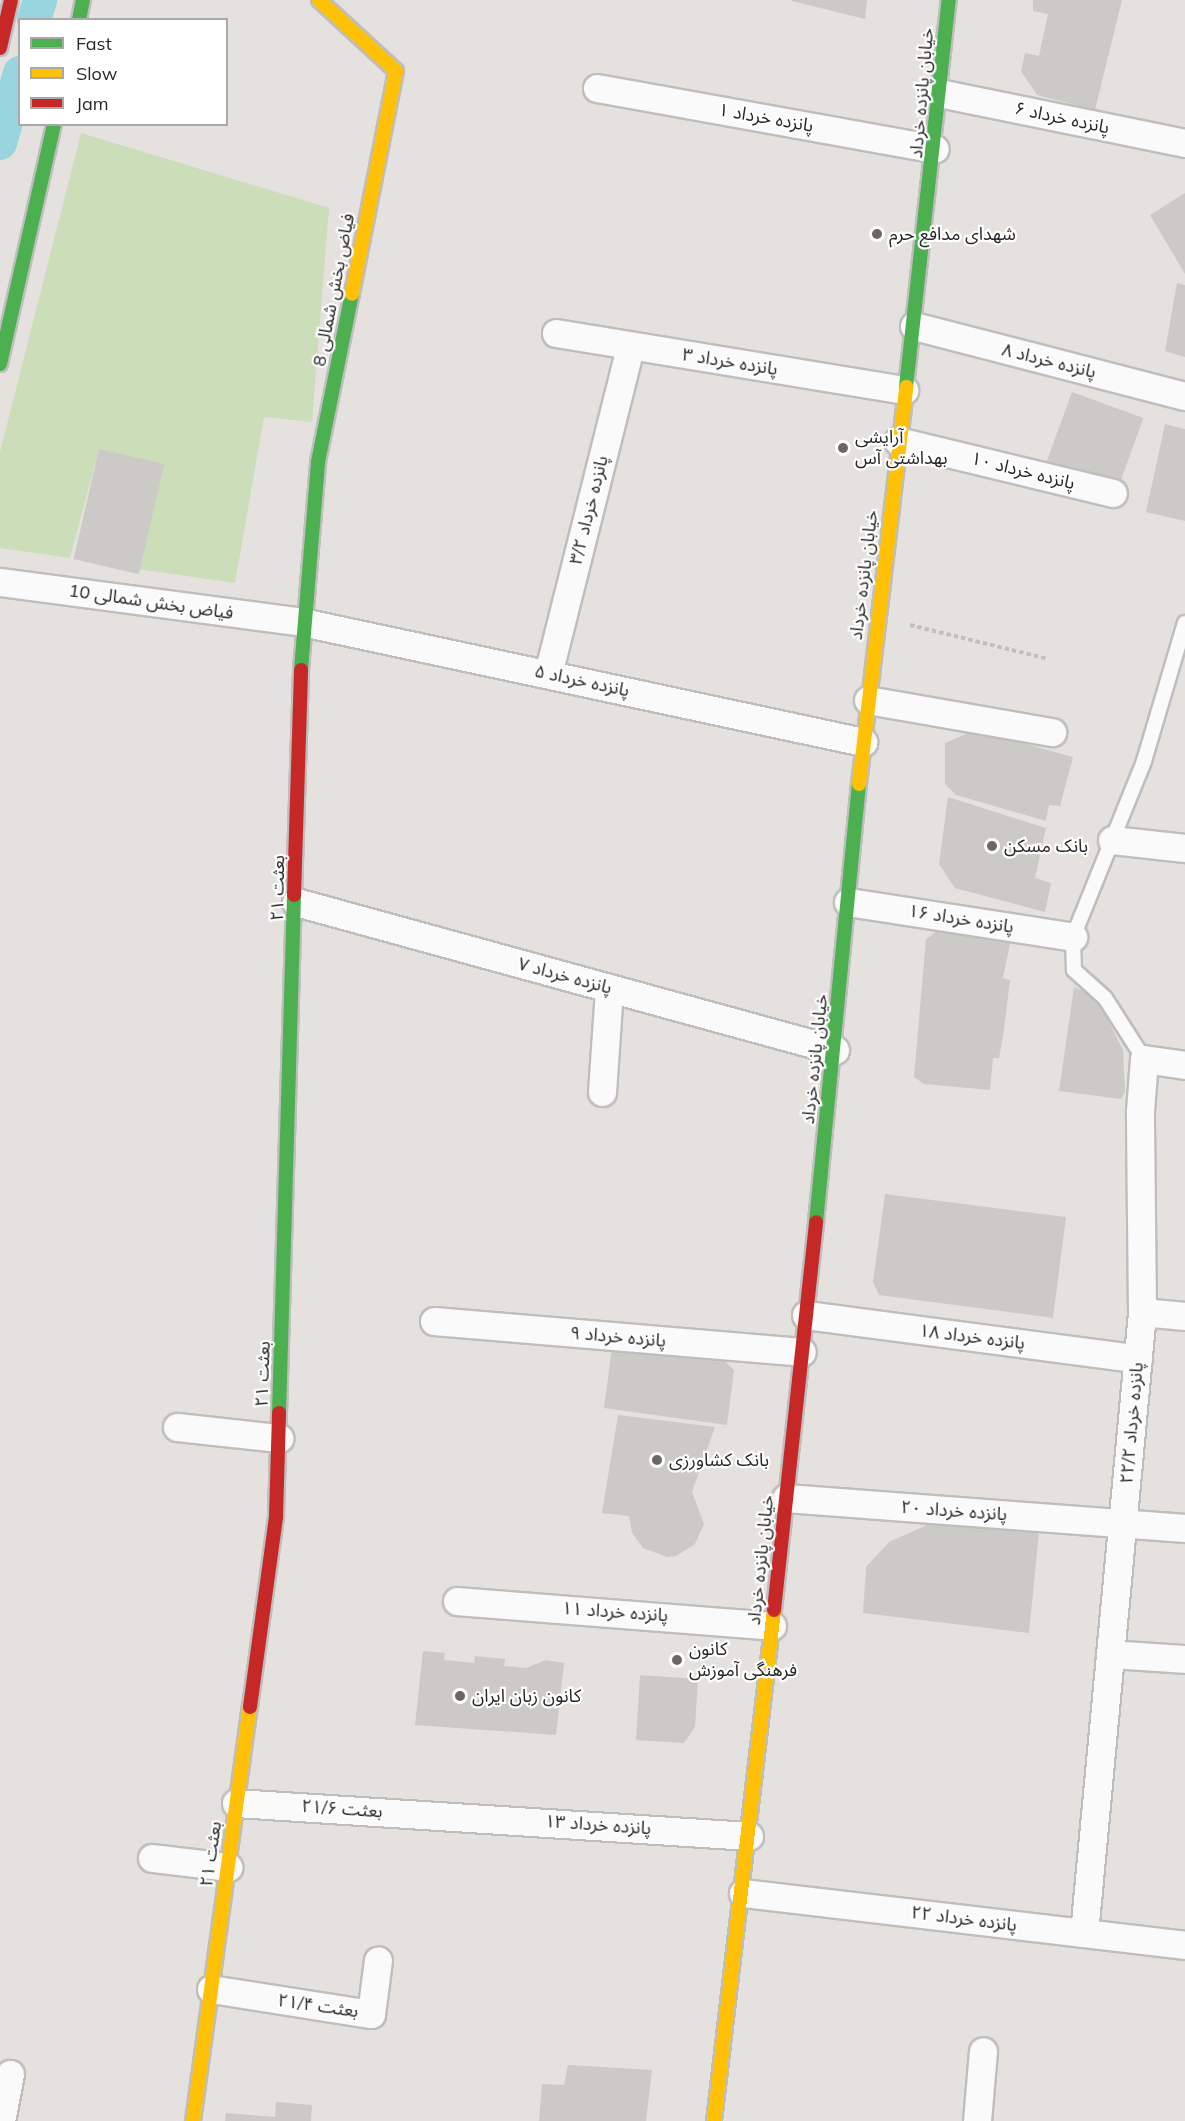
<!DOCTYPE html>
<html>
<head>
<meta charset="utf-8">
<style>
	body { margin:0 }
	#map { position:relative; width:1185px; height:2121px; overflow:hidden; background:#e4e1de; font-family:Mulish,"Noto Sans Arabic",sans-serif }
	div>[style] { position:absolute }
	.green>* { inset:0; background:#ccddba }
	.canal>* { height:34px; margin:-17px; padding:0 17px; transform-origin:17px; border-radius:17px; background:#98d5df }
	.building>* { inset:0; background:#cccac7; transform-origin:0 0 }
	.path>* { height:4px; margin-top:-2px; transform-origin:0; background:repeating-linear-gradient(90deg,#c1c0c0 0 4.5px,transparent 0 7.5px) }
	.roads { filter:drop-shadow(2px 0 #bfbebf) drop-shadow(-2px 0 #bfbebf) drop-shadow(0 2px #bfbebf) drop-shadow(0 -2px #bfbebf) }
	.lane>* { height:14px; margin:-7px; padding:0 7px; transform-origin:7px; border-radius:7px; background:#fbfafa }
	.street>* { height:27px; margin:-13.5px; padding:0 13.5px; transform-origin:13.5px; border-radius:13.5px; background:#fbfafa }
	.fast>* { height:14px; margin:-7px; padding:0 7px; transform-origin:7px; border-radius:7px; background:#4caf50 }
	.slow>* { height:14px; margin:-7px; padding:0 7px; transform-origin:7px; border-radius:7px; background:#ffc107 }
	.jam>* { height:14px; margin:-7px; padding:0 7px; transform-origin:7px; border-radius:7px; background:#c62828 }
	.dots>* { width:16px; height:16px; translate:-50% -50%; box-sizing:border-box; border:3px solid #fff; border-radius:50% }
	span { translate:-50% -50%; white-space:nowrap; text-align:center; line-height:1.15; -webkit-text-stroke:4.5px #fff; paint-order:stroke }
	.street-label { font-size:18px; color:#272727 }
	.poi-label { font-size:18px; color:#272727 }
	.left { translate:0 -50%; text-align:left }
	.legend { position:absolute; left:18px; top:18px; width:210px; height:108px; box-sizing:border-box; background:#fff; border:2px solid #a9a9a9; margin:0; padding:8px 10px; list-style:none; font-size:18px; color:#272727 }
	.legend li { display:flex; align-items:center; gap:12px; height:30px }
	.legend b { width:30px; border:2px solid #a9a9a9 }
</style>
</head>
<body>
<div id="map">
	<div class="green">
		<div style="clip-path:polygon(81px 133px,329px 208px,312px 422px,264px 417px,235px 583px,138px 569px,99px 449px,70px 558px,0 548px,0 452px)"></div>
	</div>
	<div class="canal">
		<div style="left:34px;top:20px;width:21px;rotate:-73deg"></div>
		<div style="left:0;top:143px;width:73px;rotate:-74.1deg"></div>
	</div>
	<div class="building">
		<div style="clip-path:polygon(867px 0,865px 19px,792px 1px,792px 0)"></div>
		<div style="clip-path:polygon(1033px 0,1122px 0,1095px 110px,1037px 95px,1021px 71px,1025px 53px,1039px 56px,1048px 14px,1033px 11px)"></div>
		<div style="clip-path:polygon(1185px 193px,1185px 274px,1150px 215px)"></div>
		<div style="clip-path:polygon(1177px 283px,1185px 285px,1185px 357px,1165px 351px)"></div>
		<div style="left:1072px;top:392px;width:76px;height:80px;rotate:20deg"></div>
		<div style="clip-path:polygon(1165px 424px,1185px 429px,1185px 521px,1146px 512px)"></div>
		<div style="left:99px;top:449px;width:67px;height:113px;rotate:13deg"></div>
		<div style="clip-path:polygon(975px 730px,1073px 757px,1060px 806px,1049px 805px,1046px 821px,956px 795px,945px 784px,945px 743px)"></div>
		<div style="clip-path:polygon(948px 797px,1046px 828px,1035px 878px,1051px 883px,1045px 912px,955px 888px,939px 864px)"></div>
		<div style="clip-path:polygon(945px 926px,1011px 939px,1003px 978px,1010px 980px,1003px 1037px,999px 1058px,993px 1058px,990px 1090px,924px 1084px,914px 1077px,926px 939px)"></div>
		<div style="clip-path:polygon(1074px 987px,1085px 992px,1102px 1008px,1123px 1050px,1125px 1092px,1121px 1099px,1059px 1091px)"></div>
		<div style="clip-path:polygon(885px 1194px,1066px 1217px,1053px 1318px,879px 1295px,873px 1282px)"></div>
		<div style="clip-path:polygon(613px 1340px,711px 1348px,734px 1370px,727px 1425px,604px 1408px)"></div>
		<div style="clip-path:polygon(618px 1415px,715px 1427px,692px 1492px,704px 1524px,695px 1544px,676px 1556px,667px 1557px,643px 1548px,632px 1533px,629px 1516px,602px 1513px)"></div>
		<div style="clip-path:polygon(929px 1524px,1039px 1532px,1029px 1633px,863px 1613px,866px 1567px,889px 1542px)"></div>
		<div style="clip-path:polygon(423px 1651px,445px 1653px,444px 1660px,474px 1663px,475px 1656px,505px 1659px,504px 1666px,526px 1668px,546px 1660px,564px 1663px,556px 1735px,415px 1725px)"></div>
		<div style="clip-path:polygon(640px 1675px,698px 1679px,695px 1727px,684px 1743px,636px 1740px)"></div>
		<div style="clip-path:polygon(568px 2065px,652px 2070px,646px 2121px,539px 2121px,542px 2084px,564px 2085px)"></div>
		<div style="clip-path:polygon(276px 2102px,312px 2105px,311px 2121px,225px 2121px,226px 2113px,275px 2117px)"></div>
	</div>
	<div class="path">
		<div style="left:910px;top:625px;width:142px;rotate:13.8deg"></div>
	</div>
	<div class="roads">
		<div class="lane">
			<div style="left:1144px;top:1059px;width:72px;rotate:-122.6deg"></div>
			<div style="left:1105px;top:998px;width:42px;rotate:-137.9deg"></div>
			<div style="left:1074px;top:970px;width:33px;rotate:-92deg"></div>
			<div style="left:1073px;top:937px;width:190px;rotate:-68deg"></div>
			<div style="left:1144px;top:761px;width:144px;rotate:-73.5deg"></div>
		</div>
		<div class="street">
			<div style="left:597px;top:88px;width:343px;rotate:10.2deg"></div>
			<div style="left:939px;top:93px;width:251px;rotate:11.5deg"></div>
			<div style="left:914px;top:326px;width:280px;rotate:14.5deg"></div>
			<div style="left:556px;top:333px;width:353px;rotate:9.3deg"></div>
			<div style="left:898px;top:441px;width:221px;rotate:13.6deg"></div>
			<div style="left:0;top:582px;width:305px;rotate:7.5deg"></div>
			<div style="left:302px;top:622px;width:574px;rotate:12.07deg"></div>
			<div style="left:548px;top:674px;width:337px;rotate:-75.9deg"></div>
			<div style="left:868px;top:700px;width:187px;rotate:9.9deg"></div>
			<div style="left:1112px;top:840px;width:73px;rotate:6.3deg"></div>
			<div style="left:296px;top:902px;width:559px;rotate:15.35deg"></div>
			<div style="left:848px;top:902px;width:228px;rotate:8.8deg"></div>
			<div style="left:602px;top:1092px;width:104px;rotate:-86.1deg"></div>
			<div style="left:1142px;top:1312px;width:43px;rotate:5.3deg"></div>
			<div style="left:806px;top:1315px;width:335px;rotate:7.5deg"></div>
			<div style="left:434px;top:1321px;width:369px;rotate:4.8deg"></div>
			<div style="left:177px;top:1427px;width:103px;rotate:6.2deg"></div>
			<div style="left:786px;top:1498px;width:400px;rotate:4.3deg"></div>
			<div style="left:457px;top:1601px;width:316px;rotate:4.5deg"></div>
			<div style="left:1110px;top:1654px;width:75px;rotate:3.8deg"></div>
			<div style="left:236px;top:1803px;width:514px;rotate:3.68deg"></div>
			<div style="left:152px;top:1858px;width:77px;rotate:6.8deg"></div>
			<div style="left:743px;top:1893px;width:445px;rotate:6.7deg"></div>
			<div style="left:1084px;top:1933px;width:624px;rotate:-84.66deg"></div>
			<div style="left:1142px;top:1312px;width:201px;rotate:-90.6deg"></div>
			<div style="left:1140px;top:1111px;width:52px;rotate:-85.6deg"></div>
			<div style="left:1144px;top:1059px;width:41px;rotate:8.3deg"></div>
			<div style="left:211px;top:1989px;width:162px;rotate:8.9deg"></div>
			<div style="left:371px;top:2014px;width:54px;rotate:-82.6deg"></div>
			<div style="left:1px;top:2121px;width:48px;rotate:-79.2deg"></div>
			<div style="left:977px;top:2121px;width:70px;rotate:-85.1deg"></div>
		</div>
		<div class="fast">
			<div style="left:79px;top:20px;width:20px;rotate:-79deg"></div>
			<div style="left:0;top:364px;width:246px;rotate:-77.3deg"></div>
			<div style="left:906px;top:387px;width:389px;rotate:-83.7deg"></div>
			<div style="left:301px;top:670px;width:209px;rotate:-85.3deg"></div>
			<div style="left:318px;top:462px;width:171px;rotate:-78.6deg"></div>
			<div style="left:816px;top:1222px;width:440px;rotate:-84.4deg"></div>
			<div style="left:279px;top:1413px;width:518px;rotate:-88.34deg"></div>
		</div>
		<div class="slow">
			<div style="left:319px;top:0;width:105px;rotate:42.7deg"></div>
			<div style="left:396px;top:71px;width:227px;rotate:101.2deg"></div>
			<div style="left:859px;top:784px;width:400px;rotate:-83.2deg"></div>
			<div style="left:193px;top:2121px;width:418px;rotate:-82.2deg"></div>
			<div style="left:714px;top:2121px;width:515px;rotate:-83.3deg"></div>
		</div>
		<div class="jam">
			<div style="left:0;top:48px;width:49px;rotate:-77.1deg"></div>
			<div style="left:294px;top:895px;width:225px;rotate:-88.2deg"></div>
			<div style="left:774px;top:1610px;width:390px;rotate:-83.8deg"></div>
			<div style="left:250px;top:1707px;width:193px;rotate:-82.2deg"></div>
			<div style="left:276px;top:1516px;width:103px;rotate:-88.3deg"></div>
		</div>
	</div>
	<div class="dots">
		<div style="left:877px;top:234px;background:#696867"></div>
		<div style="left:843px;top:448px;background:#696867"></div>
		<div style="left:992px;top:846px;background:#696867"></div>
		<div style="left:657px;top:1460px;background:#696867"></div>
		<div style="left:677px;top:1660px;background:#696867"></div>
		<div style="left:460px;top:1696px;background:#696867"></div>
	</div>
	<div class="street-label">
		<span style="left:922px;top:93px;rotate:-85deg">خیابان پانزده خرداد</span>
		<span style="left:766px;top:118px;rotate:10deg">پانزده خرداد ۱</span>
		<span style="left:1062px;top:118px;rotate:12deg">پانزده خرداد ۶</span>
		<span style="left:334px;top:290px;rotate:-79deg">فیاض بخش شمالی 8</span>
		<span style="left:1049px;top:361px;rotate:14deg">پانزده خرداد ۸</span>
		<span style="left:730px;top:362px;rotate:9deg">پانزده خرداد ۳</span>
		<span style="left:1023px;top:471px;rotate:14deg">پانزده خرداد ۱۰</span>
		<span style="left:589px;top:510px;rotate:-76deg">پانزده خرداد ۳/۲</span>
		<span style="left:864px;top:575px;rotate:-83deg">خیابان پانزده خرداد</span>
		<span style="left:151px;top:602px;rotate:8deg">فیاض بخش شمالی 10</span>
		<span style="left:582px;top:681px;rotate:12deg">پانزده خرداد ۵</span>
		<span style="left:278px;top:888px;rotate:-89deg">بعثت ۲۱</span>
		<span style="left:961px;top:919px;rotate:9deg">پانزده خرداد ۱۶</span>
		<span style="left:565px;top:976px;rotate:15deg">پانزده خرداد ۷</span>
		<span style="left:815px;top:1059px;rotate:-84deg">خیابان پانزده خرداد</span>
		<span style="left:618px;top:1337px;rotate:5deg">پانزده خرداد ۹</span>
		<span style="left:972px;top:1337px;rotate:7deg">پانزده خرداد ۱۸</span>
		<span style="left:263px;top:1374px;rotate:-88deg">بعثت ۲۱</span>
		<span style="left:1132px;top:1423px;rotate:-85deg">پانزده خرداد ۲۲/۲</span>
		<span style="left:954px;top:1511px;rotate:4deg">پانزده خرداد ۲۰</span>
		<span style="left:761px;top:1560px;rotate:-84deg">خیابان پانزده خرداد</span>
		<span style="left:615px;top:1612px;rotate:4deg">پانزده خرداد ۱۱</span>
		<span style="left:342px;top:1809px;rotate:4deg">بعثت ۲۱/۶</span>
		<span style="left:598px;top:1825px;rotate:4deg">پانزده خرداد ۱۳</span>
		<span style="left:211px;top:1854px;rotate:-82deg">بعثت ۲۱</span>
		<span style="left:964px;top:1919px;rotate:7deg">پانزده خرداد ۲۲</span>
		<span style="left:318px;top:2006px;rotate:8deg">بعثت ۲۱/۴</span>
	</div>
	<div class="poi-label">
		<span class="left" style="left:889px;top:234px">شهدای مدافع حرم</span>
		<span class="left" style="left:855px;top:448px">آرایشی<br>بهداشتی آس</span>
		<span class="left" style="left:1004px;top:846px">بانک مسکن</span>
		<span class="left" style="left:669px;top:1460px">بانک کشاورزی</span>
		<span class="left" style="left:689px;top:1660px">کانون<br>فرهنگی آموزش</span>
		<span class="left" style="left:472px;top:1696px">کانون زبان ایران</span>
	</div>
	<ul class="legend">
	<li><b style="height:8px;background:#4caf50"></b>Fast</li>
	<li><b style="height:8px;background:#ffc107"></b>Slow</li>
	<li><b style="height:8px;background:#c62828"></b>Jam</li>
	</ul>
</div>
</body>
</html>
